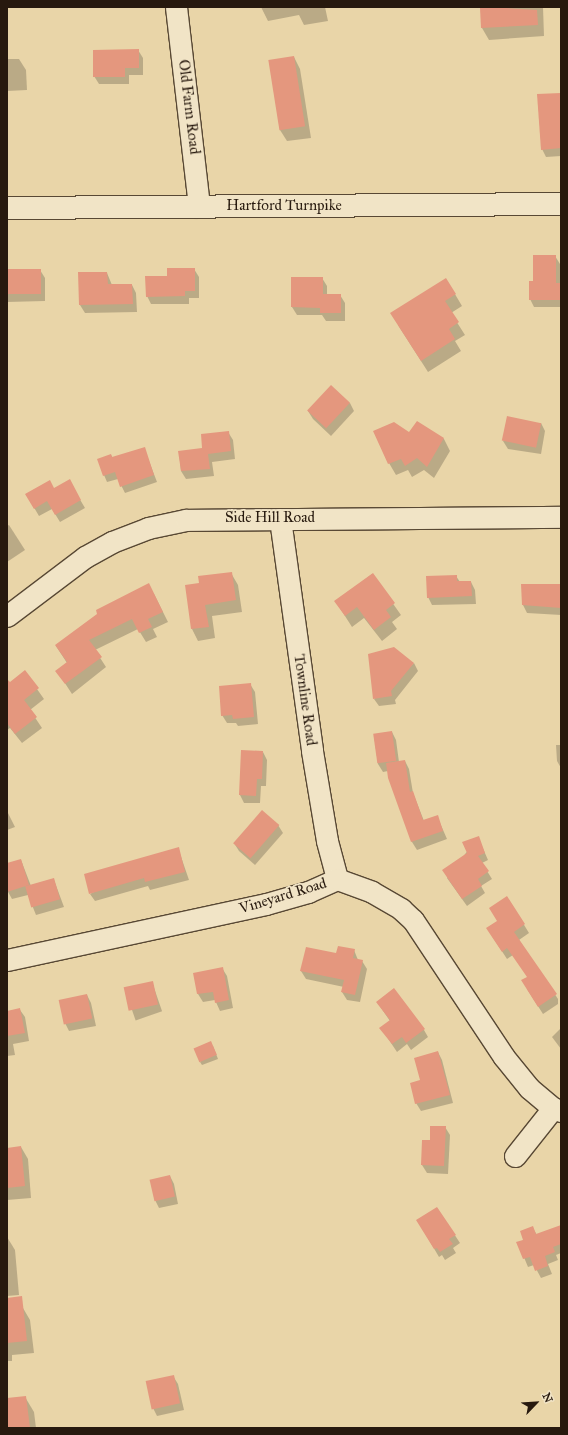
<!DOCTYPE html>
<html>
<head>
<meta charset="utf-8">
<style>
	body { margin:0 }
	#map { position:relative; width:568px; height:1435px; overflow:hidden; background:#e9d5a8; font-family:"IM FELL Great Primer",serif }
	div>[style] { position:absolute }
	.shadow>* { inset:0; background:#0003; transform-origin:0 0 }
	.building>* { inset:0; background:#e4977e; transform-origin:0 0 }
	.roads { filter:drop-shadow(1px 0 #584834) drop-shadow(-1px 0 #584834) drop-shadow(0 1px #584834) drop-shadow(0 -1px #584834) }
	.minor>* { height:21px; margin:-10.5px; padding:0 10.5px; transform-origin:10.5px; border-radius:10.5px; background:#f1e4c6 }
	.secondary>* { height:22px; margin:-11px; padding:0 11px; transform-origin:11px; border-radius:11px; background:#f1e4c6 }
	span { translate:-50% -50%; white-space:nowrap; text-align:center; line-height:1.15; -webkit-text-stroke:3.5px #f1e4c6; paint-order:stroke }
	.street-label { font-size:15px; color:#27190e }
	.frame { position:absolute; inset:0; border:8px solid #27190e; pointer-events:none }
	.north { position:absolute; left:516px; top:1383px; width:40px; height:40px; -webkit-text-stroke:3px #f1e4c6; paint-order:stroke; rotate:65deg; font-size:11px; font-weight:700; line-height:16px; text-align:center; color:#27190e }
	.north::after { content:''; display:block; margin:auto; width:14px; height:18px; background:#27190e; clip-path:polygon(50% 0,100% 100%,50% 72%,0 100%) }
</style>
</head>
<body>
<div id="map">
	<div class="shadow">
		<div style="clip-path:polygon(261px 7px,325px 7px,328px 21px,304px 25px,299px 15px,268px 21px)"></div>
		<div style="clip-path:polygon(489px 7px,543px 7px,544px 36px,489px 40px,482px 28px)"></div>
		<div style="clip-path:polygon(138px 50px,143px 58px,143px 75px,129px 75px,129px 84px,99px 84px,94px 76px)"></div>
		<div style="clip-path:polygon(294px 57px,300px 69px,311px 138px,287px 141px,280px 130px)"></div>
		<div style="clip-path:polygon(7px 59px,19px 59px,26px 70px,27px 90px,7px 91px)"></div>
		<div style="clip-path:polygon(561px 94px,561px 156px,546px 157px,542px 149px)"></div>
		<div style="clip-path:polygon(555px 256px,560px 264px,561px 307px,534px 307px,530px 299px,534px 282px)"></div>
		<div style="clip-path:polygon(194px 269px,199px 277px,199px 298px,189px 298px,189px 304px,151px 304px,147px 296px,168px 277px)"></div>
		<div style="clip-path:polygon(40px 270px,45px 278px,45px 301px,7px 302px,7px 271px)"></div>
		<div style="clip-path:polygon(107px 273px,112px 285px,132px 285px,136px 293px,137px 312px,85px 313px,80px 305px)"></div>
		<div style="clip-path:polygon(322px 278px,327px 286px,327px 295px,340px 295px,345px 303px,345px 321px,326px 321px,322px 315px,297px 315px,292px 307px)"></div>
		<div style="clip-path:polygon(446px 279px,462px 306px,451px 313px,465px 335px,455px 341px,461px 351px,428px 372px,398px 325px)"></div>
		<div style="clip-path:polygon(350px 403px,354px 411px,331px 436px,313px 419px,308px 411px)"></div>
		<div style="clip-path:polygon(417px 422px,444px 439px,450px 451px,434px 478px,424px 470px,412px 477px,408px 470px,396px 475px,389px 463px)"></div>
		<div style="clip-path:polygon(541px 423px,545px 431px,541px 454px,508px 449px,503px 441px)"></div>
		<div style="clip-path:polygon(228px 432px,233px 440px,235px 459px,212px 462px,214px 476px,186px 479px,181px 471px,179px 452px,203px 449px)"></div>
		<div style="clip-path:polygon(144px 448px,157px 482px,125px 493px,118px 479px,107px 482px,104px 475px,111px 455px,113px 458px)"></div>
		<div style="clip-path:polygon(69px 481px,85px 508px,60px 522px,52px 509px,39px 516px,26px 494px,54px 489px)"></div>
		<div style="clip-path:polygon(9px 525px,25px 550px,7px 562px,7px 526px)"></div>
		<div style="clip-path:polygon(231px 573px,238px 585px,242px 612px,212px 616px,215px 638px,198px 641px,192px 629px,200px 584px)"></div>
		<div style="clip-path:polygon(372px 574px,401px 615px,392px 622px,397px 629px,382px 641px,364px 618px,352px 627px,336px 602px)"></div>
		<div style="clip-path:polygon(456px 576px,460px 582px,471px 582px,475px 590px,476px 604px,432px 605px,428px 597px)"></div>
		<div style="clip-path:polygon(561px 585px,561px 615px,527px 613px,523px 605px)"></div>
		<div style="clip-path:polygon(154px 594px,168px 622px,153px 629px,157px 637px,146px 642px,138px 629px,95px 650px,106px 667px,72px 694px,57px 671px,67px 663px,56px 646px)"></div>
		<div style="clip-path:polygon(414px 663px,418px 671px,395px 700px,396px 704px,379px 706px,374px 699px)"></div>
		<div style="clip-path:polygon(25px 672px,44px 699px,30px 710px,42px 728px,22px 743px,10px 728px,7px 730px,7px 686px)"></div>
		<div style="clip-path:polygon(250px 684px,255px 692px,258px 724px,238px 726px,236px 723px,227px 723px,222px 715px)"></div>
		<div style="clip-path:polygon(392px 732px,396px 740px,399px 762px,405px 761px,409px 769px,413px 793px,424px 821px,437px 816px,447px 839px,417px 850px,412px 842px,388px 771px,383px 772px,378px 764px,374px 735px)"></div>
		<div style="clip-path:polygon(556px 745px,561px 745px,561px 768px,557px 761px)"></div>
		<div style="clip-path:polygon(263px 752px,267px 760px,266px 786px,261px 786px,260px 803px,244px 803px,240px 795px)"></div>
		<div style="clip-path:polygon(7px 811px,15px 827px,7px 830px)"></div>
		<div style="clip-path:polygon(278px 825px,283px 833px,255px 865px,239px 851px,234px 843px)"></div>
		<div style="clip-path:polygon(478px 837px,488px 860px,482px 863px,492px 879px,481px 886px,485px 893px,467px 906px,447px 878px)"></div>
		<div style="clip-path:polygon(178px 848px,189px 880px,150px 890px,148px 886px,95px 901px,90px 894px)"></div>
		<div style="clip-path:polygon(21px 860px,31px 886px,54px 880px,64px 907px,36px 915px,28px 895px,12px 899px,7px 890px,7px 864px)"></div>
		<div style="clip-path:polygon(507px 897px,529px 933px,519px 940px,558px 999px,558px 1004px,543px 1014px,527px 989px,528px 977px,513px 955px,507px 959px,492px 936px)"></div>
		<div style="clip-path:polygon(354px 950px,358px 960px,362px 961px,367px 969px,360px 1002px,347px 1000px,342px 992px,344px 987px,306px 979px,301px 971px,337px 954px)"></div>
		<div style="clip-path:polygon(222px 968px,227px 976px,233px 1008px,220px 1011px,215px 1000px,203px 1002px,198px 994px,194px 974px)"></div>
		<div style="left:152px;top:982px;width:31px;height:28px;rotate:71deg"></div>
		<div style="clip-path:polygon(87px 995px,91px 1003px,96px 1026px,69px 1031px,65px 1023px)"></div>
		<div style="clip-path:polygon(377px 1002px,424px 1030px,428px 1037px,411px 1050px,407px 1044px,397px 1052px,381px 1028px,390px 1021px)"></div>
		<div style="clip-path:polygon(20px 1010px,25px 1017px,29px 1041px,13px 1044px,15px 1055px,7px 1056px,7px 1012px)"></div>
		<div style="clip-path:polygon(561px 1028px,561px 1049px,552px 1037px)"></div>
		<div style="clip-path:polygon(213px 1046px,218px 1059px,202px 1065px,200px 1062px)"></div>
		<div style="clip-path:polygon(438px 1052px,442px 1060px,453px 1103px,421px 1111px,416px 1103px,421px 1081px)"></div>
		<div style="clip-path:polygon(445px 1127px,450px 1135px,448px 1174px,427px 1173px,422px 1165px,431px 1141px)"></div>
		<div style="clip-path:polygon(21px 1147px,28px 1159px,31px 1198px,7px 1200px,7px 1149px)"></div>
		<div style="clip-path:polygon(170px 1176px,174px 1184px,178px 1204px,159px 1208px,155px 1200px)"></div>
		<div style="clip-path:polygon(437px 1208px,460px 1243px,453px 1248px,456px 1253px,445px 1260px,442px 1255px,439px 1257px,422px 1228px)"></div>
		<div style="clip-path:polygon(561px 1226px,561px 1253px,556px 1255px,558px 1260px,548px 1264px,552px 1274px,541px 1278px,534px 1265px,528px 1267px,518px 1243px,524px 1240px,532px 1227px,537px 1235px)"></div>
		<div style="clip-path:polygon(7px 1237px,15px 1250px,19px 1295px,7px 1296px)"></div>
		<div style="clip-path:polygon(23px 1308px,30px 1320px,34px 1353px,12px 1355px,12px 1361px,7px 1361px,7px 1310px)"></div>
		<div style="clip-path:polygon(173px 1376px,178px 1384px,184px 1410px,157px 1416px,153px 1408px)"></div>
		<div style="clip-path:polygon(25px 1397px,34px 1412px,36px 1428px,7px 1428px,7px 1399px)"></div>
	</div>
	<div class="building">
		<div style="clip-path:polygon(489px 7px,537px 10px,538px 25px,481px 28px,480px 8px)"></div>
		<div style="clip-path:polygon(139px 49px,139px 68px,125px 68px,125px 77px,93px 77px,93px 50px)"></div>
		<div style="left:294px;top:56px;width:71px;height:26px;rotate:81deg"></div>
		<div style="clip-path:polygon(561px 93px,561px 148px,541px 150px,537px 94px)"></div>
		<div style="clip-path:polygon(533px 255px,556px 255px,556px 283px,560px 283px,560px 300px,529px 300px,529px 281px,533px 281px)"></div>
		<div style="clip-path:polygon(167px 268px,195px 268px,195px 291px,185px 291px,185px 296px,146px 297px,145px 276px,167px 276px)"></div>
		<div style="left:41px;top:269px;width:25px;height:34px;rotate:90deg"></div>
		<div style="clip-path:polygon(78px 272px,107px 272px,108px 284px,132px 284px,133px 304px,79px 305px)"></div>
		<div style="clip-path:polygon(291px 277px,323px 277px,323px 294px,341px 294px,341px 313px,320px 313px,320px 308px,291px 307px)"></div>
		<div style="clip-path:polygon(446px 278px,456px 294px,445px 301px,459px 322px,449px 329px,455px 339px,421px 361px,390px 313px)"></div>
		<div style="left:331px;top:385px;width:26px;height:35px;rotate:43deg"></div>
		<div style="left:507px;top:416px;width:35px;height:25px;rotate:12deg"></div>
		<div style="clip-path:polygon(417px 421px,444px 438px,427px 467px,417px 458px,405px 466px,401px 459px,388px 464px,373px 431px,394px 422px,409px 432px)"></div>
		<div style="clip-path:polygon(229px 431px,231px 451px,208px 454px,210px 469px,181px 471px,178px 451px,202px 448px,201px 434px)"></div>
		<div style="clip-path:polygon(145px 447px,154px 475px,120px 487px,115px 472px,103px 476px,97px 459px,111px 454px,112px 457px)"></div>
		<div style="clip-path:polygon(70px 479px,81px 500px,55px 515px,47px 501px,34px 509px,25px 494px,50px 480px,54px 488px)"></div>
		<div style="clip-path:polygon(232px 572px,236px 600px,205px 605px,209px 627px,191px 629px,185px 585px,199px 583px,198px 576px)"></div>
		<div style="clip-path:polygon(373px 573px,395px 603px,386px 610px,391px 617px,374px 630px,357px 607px,345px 616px,334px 601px)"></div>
		<div style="clip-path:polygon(457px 575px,457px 581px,471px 581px,472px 596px,427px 598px,426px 576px)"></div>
		<div style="clip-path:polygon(149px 583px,163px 612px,148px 619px,152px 627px,139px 633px,132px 619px,89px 640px,102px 657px,65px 684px,55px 671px,67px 662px,55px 645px,97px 614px,96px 610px)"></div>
		<div style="clip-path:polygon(521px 584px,561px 584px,561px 608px,522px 605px)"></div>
		<div style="clip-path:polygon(394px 647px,414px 663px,391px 691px,392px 696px,373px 699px,368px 654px)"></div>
		<div style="clip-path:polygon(25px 670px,39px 688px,24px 700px,37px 717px,15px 734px,7px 723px,7px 679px,10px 682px)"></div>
		<div style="clip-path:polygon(251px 683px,254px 717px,233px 719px,232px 715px,221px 716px,219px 686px)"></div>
		<div style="left:392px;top:731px;width:30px;height:19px;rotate:82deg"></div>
		<div style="clip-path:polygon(241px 750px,263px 751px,262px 779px,257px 779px,256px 796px,239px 795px)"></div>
		<div style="clip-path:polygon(405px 760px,410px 792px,413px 791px,423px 820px,438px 815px,443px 831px,411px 842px,388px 778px,386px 763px)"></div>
		<div style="left:262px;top:810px;width:23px;height:44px;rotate:41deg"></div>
		<div style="clip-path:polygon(479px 836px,485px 853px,478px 856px,489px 871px,478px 879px,482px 886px,462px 899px,442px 870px,467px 853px,462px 842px)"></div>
		<div style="clip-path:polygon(179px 847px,185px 872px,145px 882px,144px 878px,89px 894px,84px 874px)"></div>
		<div style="clip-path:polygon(21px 859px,29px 885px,7px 892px,7px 863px)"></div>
		<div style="left:54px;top:878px;width:22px;height:30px;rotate:74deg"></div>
		<div style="clip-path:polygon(507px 896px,525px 924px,514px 932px,557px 994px,538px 1007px,521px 980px,527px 977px,507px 948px,502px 952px,486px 928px,497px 921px,489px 908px)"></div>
		<div style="clip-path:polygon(338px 946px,355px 949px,353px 958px,363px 960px,355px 995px,341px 992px,344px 980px,300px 971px,306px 947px,336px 953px)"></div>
		<div style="clip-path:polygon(223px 967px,229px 1000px,215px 1003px,213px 992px,197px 994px,193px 973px)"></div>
		<div style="left:153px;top:981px;width:24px;height:30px;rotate:78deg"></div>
		<div style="clip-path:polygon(394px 988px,425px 1029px,406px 1043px,402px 1037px,392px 1044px,379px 1028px,390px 1020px,376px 1002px)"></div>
		<div style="left:87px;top:994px;width:25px;height:29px;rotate:78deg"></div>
		<div style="clip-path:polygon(20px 1008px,25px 1033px,7px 1036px,7px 1011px)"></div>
		<div style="left:211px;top:1041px;width:15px;height:19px;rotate:67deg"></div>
		<div style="clip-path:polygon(438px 1051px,450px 1095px,415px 1104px,410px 1083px,420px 1080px,414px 1058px)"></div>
		<div style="clip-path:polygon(430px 1126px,446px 1126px,444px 1166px,421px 1165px,422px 1140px,430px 1140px)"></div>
		<div style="clip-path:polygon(21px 1146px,25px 1186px,7px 1188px,7px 1148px)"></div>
		<div style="left:170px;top:1175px;width:22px;height:21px;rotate:77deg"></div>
		<div style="clip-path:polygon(437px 1207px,456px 1235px,449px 1239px,453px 1244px,440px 1252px,437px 1248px,434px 1249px,416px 1220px)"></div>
		<div style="clip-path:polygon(561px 1225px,561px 1244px,553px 1247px,555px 1252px,545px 1256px,548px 1266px,535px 1271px,530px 1257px,523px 1259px,516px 1242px,523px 1240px,520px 1231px,533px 1226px,536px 1234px)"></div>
		<div style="clip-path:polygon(22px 1296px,27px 1341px,7px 1343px,7px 1298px)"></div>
		<div style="left:174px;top:1375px;width:29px;height:29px;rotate:78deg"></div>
		<div style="clip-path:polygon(26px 1396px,30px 1428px,7px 1428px,7px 1398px)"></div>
	</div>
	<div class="roads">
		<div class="minor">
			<div style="left:176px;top:7px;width:201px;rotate:83.4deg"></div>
			<div style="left:280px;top:519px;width:234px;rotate:82.1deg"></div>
			<div style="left:312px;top:751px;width:91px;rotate:80.5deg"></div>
			<div style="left:327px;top:841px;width:39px;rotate:75deg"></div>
			<div style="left:7px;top:616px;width:98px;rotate:-37.1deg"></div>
			<div style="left:85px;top:557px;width:31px;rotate:-29deg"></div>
			<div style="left:112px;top:542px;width:39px;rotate:-21deg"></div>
			<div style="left:148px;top:528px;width:39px;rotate:-12deg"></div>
			<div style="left:186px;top:520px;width:375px;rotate:-0.5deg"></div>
			<div style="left:7px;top:960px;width:265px;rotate:-12.2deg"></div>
			<div style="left:266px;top:904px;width:44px;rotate:-15.9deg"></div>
			<div style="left:308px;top:892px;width:32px;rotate:-24deg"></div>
			<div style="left:337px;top:879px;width:37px;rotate:20deg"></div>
			<div style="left:372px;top:892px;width:34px;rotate:30deg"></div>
			<div style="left:401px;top:909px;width:16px;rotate:43deg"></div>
			<div style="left:413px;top:920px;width:164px;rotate:56.4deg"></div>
			<div style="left:504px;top:1057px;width:40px;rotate:51deg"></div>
			<div style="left:529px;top:1088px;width:31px;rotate:40deg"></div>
			<div style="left:553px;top:1108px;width:9px;rotate:21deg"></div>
			<div style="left:515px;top:1156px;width:61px;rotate:-51.6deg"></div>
		</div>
		<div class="secondary">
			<div style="left:7px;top:208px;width:554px;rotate:-0.41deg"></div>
		</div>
	</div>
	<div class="street-label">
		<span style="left:189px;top:107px;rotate:83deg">Old Farm Road</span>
		<span style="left:284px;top:206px">Hartford Turnpike</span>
		<span style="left:270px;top:518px">Side Hill Road</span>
		<span style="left:305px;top:700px;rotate:82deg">Townline Road</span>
		<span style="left:283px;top:896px;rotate:-17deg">Vineyard Road</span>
	</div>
	<div class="frame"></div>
	<div class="north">N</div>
</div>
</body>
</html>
